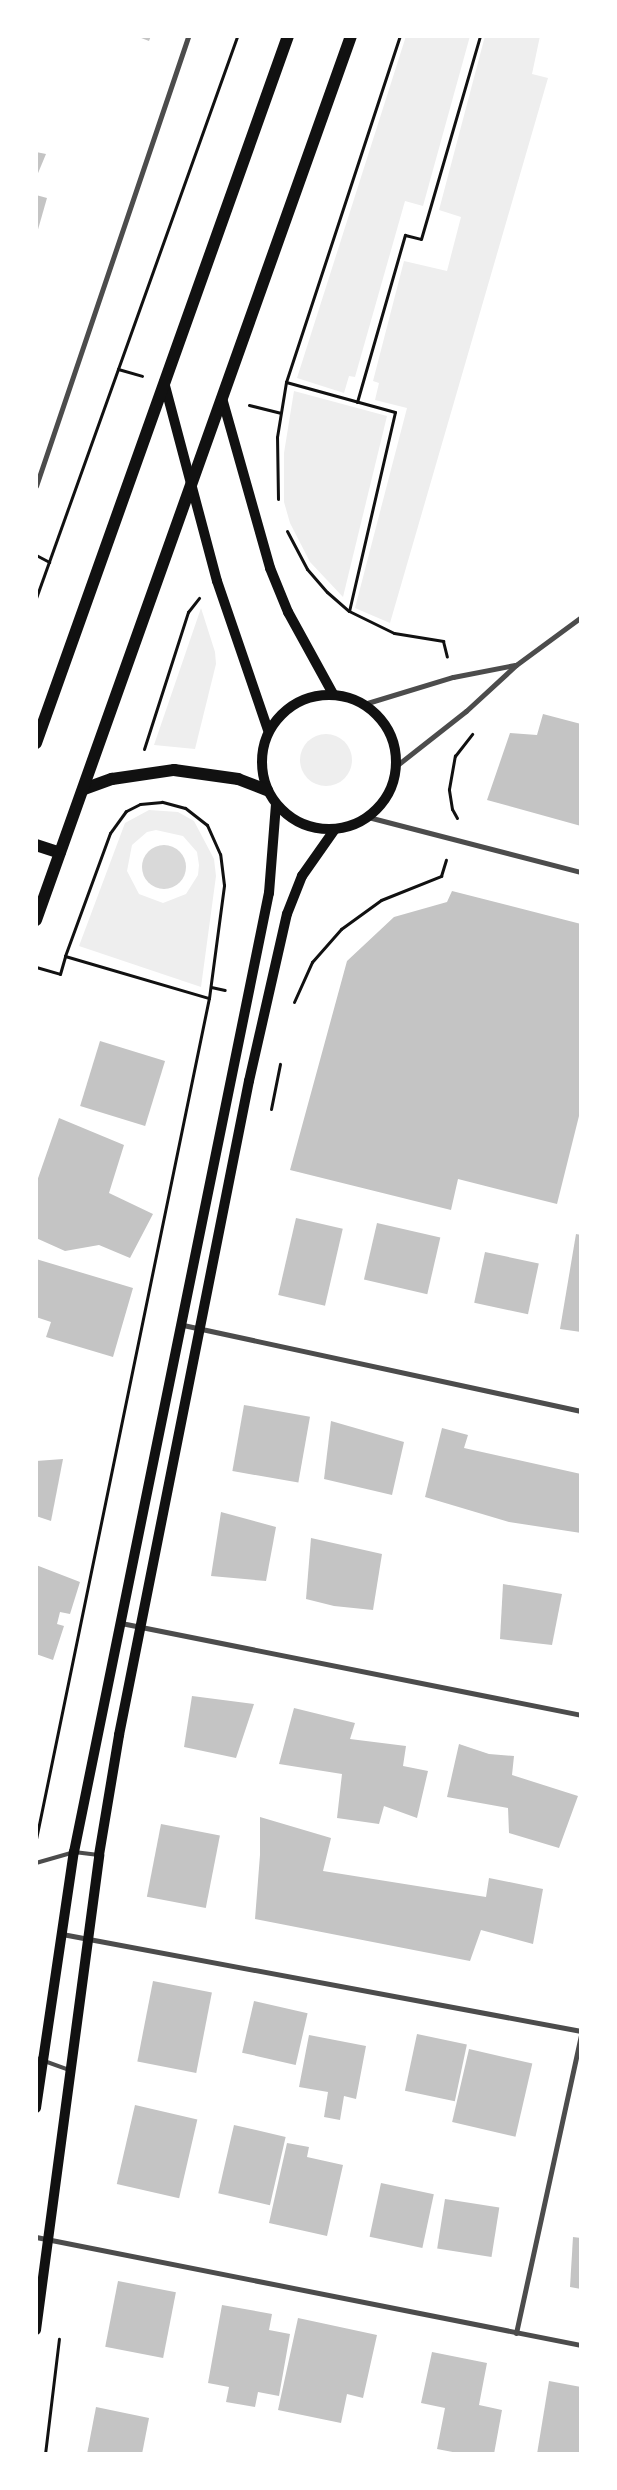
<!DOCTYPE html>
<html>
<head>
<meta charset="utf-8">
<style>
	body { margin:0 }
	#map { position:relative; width:617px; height:2490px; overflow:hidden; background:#fff; font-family:Commissioner,sans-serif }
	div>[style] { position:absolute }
	.green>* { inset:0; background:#eee }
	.round { border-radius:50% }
	.water>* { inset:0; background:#d9d9d9 }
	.building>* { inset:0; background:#c4c4c4; transform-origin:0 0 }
	.path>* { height:3px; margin:-1.5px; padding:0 1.5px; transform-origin:1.5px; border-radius:1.5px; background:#111 }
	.service>* { height:4px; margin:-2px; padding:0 2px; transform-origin:2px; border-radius:2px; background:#4c4c4c }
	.minor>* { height:5px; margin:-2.5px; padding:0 2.5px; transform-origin:2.5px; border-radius:2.5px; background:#4c4c4c }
	.secondary>* { height:10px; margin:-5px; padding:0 5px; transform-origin:5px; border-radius:5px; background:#111 }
	.secondary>.ring { margin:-5px; padding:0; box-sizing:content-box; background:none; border:10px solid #111; border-radius:50% }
	.primary>* { height:12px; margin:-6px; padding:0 6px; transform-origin:6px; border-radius:6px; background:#111 }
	span { translate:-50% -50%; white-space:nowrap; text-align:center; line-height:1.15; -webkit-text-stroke:5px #fff; paint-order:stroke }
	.frame { position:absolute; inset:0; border:38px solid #fff; pointer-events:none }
</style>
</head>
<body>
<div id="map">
	<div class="green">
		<div style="clip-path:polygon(406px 36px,470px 36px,423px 206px,405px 201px,355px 377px,349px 376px,344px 393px,297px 378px)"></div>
		<div style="clip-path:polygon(485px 36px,540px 36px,532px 74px,548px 78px,390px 623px,355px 608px,407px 408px,375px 400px,379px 383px,373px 381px,404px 261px,447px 271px,461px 217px,439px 210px)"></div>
		<div style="clip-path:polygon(294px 391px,387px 416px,343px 597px,310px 562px,290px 523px,284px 502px,284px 453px)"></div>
		<div style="clip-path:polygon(201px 608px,215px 652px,216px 664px,195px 749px,154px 745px)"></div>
		<div class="round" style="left:300px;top:734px;width:52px;height:52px"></div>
		<div style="clip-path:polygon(evenodd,149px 810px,178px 812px,194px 821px,214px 859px,216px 876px,201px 987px,79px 946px,125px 823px,149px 810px,156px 830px,183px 836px,197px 852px,199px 865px,198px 875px,186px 894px,163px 903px,139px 894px,127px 871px,132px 845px,147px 832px,156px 830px)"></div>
	</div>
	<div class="water">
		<div class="round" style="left:142px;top:845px;width:44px;height:44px"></div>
	</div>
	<div class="building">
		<div style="clip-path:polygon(136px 36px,151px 36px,149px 41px)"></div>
		<div style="clip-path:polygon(36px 152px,46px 154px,36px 178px)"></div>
		<div style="clip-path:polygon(36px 195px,47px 198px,37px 233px,36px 233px)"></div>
		<div style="clip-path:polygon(543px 714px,581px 724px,581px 826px,487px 800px,510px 733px,537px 735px)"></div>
		<div style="clip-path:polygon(452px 891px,581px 924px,581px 1108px,557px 1204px,458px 1179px,451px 1210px,290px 1170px,347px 961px,394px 917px,447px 902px)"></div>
		<div style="left:100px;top:1041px;width:68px;height:68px;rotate:17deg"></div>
		<div style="clip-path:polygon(59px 1118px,124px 1145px,109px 1193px,153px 1214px,130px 1258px,99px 1245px,65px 1251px,36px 1238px,36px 1184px)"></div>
		<div style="left:296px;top:1218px;width:48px;height:79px;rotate:13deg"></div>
		<div style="left:377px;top:1223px;width:65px;height:58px;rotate:13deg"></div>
		<div style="clip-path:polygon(576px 1234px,581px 1235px,581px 1332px,560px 1329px)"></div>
		<div style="left:485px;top:1252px;width:55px;height:52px;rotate:12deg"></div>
		<div style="clip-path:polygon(36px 1259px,133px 1288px,113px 1357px,46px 1337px,51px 1322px,36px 1317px)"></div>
		<div style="left:244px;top:1405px;width:67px;height:67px;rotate:10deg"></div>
		<div style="clip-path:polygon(331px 1421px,404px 1442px,392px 1495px,324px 1479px)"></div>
		<div style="clip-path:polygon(442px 1428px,468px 1435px,464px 1448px,581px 1474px,581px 1533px,509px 1522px,425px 1497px)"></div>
		<div style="clip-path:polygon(63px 1459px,51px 1521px,36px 1516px,36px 1461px)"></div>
		<div style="clip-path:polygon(221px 1512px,276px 1527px,266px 1581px,211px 1576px)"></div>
		<div style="clip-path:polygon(311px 1538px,382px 1554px,373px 1610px,334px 1606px,306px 1599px)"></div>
		<div style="clip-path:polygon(36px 1565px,80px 1582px,70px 1614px,60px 1612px,57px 1624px,64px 1626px,53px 1660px,36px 1654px)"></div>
		<div style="clip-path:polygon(503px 1584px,562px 1594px,552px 1645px,500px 1639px)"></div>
		<div style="clip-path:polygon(192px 1696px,254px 1704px,236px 1758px,184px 1747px)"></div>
		<div style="clip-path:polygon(294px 1708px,355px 1723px,350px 1739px,406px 1746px,403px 1766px,428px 1771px,417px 1818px,384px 1806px,379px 1824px,337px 1818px,342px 1774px,279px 1764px)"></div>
		<div style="clip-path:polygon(459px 1744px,489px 1754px,514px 1756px,512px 1775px,578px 1796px,559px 1848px,509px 1833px,508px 1808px,447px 1797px)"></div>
		<div style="clip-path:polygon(260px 1817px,331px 1838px,323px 1871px,486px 1897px,489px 1878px,543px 1889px,533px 1944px,481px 1930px,470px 1961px,255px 1919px,260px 1855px)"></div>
		<div style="left:161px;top:1824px;width:60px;height:74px;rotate:11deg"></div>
		<div style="left:153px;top:1981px;width:60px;height:82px;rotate:11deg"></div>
		<div style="left:254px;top:2001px;width:55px;height:53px;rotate:13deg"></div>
		<div style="left:417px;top:2034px;width:51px;height:58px;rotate:12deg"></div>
		<div style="clip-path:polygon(309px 2035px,366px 2046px,356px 2099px,344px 2096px,340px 2120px,324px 2117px,328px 2092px,299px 2087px)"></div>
		<div style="left:469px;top:2049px;width:65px;height:75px;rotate:13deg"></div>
		<div style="left:135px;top:2105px;width:64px;height:81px;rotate:13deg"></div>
		<div style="left:234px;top:2125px;width:53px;height:70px;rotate:13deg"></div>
		<div style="clip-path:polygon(287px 2143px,309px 2147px,307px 2157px,343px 2165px,327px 2236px,269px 2223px)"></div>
		<div style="left:381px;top:2183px;width:54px;height:55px;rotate:12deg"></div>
		<div style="left:445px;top:2199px;width:55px;height:50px;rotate:9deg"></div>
		<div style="clip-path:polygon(573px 2237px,581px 2238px,581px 2289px,570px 2287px)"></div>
		<div style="left:118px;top:2281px;width:59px;height:67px;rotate:11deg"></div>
		<div style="clip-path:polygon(222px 2305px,272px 2314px,269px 2330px,290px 2334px,279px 2396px,258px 2392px,255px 2407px,226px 2402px,229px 2387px,208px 2383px)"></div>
		<div style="clip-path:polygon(298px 2318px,377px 2335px,363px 2398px,347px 2394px,341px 2423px,278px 2410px)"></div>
		<div style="clip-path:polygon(432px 2352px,487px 2363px,479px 2405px,502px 2410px,494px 2454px,463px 2454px,437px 2449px,445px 2408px,421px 2403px)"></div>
		<div style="clip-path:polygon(549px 2381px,581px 2387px,581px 2454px,537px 2454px)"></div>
		<div style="clip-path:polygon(96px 2407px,149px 2418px,142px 2454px,87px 2454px)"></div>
	</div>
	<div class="path">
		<div style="left:118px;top:369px;width:354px;rotate:-70.3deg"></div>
		<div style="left:286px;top:382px;width:113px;rotate:15.4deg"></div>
		<div style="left:395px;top:412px;width:204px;rotate:103deg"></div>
		<div style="left:357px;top:402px;width:174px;rotate:-74deg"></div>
		<div style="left:405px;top:235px;width:16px;rotate:14deg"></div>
		<div style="left:421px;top:239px;width:211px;rotate:-73.8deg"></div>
		<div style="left:249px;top:405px;width:32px;rotate:14deg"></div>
		<div style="left:278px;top:499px;width:62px;rotate:-90.9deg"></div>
		<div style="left:277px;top:437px;width:56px;rotate:-80.7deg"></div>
		<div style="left:286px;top:382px;width:364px;rotate:-71.8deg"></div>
		<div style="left:287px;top:531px;width:43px;rotate:62.2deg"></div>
		<div style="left:307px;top:569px;width:30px;rotate:49deg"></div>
		<div style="left:327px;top:592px;width:29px;rotate:41deg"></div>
		<div style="left:349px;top:611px;width:50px;rotate:26.1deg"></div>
		<div style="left:394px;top:633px;width:50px;rotate:9.3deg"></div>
		<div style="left:443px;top:641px;width:16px;rotate:76deg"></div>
		<div style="left:36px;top:555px;width:15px;rotate:28deg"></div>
		<div style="left:36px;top:598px;width:243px;rotate:-70.3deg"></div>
		<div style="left:118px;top:369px;width:25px;rotate:16deg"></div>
		<div style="left:144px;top:749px;width:144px;rotate:-72.2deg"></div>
		<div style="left:188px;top:612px;width:18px;rotate:-52deg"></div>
		<div style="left:457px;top:818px;width:10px;rotate:-119deg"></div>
		<div style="left:452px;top:809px;width:20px;rotate:-99deg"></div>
		<div style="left:449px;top:789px;width:34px;rotate:-80deg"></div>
		<div style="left:455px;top:756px;width:28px;rotate:-52deg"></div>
		<div style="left:36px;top:967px;width:25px;rotate:16deg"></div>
		<div style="left:60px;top:974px;width:19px;rotate:-74deg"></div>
		<div style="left:65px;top:956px;width:150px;rotate:16.3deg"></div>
		<div style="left:211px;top:987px;width:14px;rotate:12deg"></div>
		<div style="left:294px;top:1002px;width:44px;rotate:-65.8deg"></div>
		<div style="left:312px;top:962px;width:44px;rotate:-48.7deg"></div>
		<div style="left:341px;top:929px;width:49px;rotate:-35.9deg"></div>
		<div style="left:381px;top:900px;width:65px;rotate:-21.8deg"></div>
		<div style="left:441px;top:876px;width:17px;rotate:-73deg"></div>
		<div style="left:271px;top:1109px;width:46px;rotate:-78.7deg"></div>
		<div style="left:36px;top:1839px;width:859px;rotate:-78.38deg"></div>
		<div style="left:209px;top:998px;width:114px;rotate:-82.4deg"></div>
		<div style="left:224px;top:885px;width:31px;rotate:-97deg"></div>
		<div style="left:220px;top:854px;width:32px;rotate:-114deg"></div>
		<div style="left:207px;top:825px;width:28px;rotate:-142deg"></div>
		<div style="left:185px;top:808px;width:24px;rotate:-165deg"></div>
		<div style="left:162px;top:802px;width:22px;rotate:175deg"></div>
		<div style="left:140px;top:804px;width:16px;rotate:153deg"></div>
		<div style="left:126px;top:811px;width:27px;rotate:126deg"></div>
		<div style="left:110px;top:833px;width:131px;rotate:110.1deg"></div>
		<div style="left:45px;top:2454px;width:116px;rotate:-83.1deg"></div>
	</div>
	<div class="service">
		<div style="left:36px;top:1863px;width:40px;rotate:-16deg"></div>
		<div style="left:74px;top:1852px;width:25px;rotate:7deg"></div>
		<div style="left:36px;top:2058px;width:35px;rotate:20deg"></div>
	</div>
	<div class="minor">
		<div style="left:36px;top:486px;width:475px;rotate:-71.3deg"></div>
		<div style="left:364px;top:704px;width:93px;rotate:-16.9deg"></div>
		<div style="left:453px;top:677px;width:63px;rotate:-11deg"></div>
		<div style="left:396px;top:766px;width:89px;rotate:-38.2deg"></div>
		<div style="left:466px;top:711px;width:68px;rotate:-42.6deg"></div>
		<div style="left:516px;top:665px;width:81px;rotate:-36.4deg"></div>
		<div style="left:368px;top:817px;width:220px;rotate:14.5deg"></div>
		<div style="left:183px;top:1325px;width:407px;rotate:12.2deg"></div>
		<div style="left:121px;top:1623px;width:469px;rotate:11.3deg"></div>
		<div style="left:62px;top:1934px;width:528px;rotate:10.59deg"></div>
		<div style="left:36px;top:2237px;width:556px;rotate:11.21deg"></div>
		<div style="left:516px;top:2333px;width:304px;rotate:-77.7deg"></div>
	</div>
	<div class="secondary">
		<div style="left:164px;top:382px;width:206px;rotate:75.1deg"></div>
		<div style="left:217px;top:581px;width:157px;rotate:71.1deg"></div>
		<div style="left:222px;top:398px;width:177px;rotate:74.2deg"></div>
		<div style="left:270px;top:568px;width:48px;rotate:67.8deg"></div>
		<div style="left:288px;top:612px;width:94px;rotate:61.2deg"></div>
		<div class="ring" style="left:262px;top:695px;width:124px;height:124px"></div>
		<div style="left:36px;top:2108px;width:259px;rotate:-81.6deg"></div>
		<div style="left:74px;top:1852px;width:979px;rotate:-78.51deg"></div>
		<div style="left:269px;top:893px;width:89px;rotate:-85.5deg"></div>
		<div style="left:36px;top:2330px;width:479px;rotate:-82.4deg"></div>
		<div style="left:99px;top:1855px;width:122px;rotate:-80.5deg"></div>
		<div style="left:119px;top:1735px;width:667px;rotate:-78.76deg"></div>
		<div style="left:249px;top:1081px;width:171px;rotate:-77.2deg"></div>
		<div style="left:287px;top:914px;width:41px;rotate:-68.5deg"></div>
		<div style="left:302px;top:876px;width:57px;rotate:-54.9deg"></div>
	</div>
	<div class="primary">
		<div style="left:36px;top:743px;width:751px;rotate:-70.38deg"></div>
		<div style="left:84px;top:789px;width:30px;rotate:-20deg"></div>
		<div style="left:112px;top:779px;width:63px;rotate:-8.3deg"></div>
		<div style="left:174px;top:770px;width:65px;rotate:8deg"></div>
		<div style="left:238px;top:779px;width:31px;rotate:21deg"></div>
		<div style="left:36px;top:845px;width:25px;rotate:18deg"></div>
		<div style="left:36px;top:920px;width:938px;rotate:-70.39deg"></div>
	</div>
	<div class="frame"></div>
</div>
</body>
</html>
